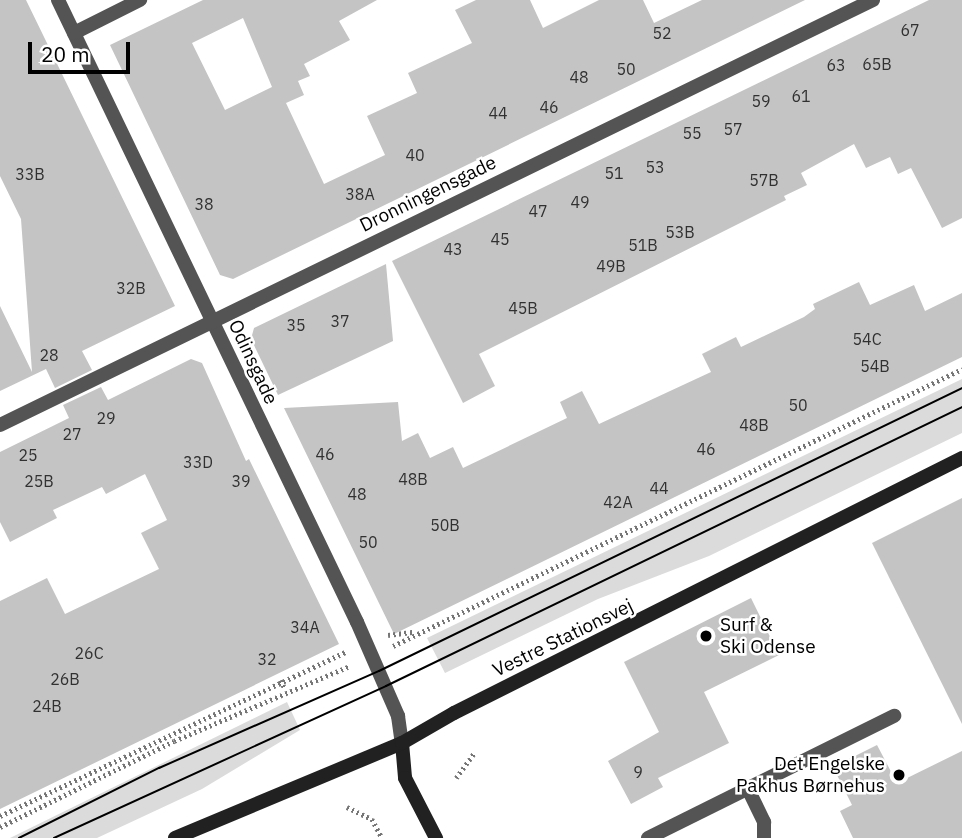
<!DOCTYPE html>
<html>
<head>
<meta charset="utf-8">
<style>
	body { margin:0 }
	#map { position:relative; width:962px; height:838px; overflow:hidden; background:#fff; font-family:"IBM Plex Sans",sans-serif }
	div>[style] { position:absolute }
	.green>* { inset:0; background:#dbdbdb }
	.building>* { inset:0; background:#c4c4c4 }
	.path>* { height:4.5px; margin-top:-2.25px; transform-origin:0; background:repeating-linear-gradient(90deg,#767676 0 2px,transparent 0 5.5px) }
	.lane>* { height:14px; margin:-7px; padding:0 7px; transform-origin:7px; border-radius:7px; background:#545454 }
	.street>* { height:14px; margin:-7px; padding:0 7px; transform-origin:7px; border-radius:7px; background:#545454 }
	.secondary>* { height:14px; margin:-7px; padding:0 7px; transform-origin:7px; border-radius:7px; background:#212121 }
	.tram>* { height:2px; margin:-1px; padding:0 1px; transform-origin:1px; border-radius:1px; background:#000 }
	.dots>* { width:19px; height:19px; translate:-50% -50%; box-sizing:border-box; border:4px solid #fff; border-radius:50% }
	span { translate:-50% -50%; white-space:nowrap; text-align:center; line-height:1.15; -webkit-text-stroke:5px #fff; paint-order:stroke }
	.number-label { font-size:16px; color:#313131 }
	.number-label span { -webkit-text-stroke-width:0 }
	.street-label { font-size:19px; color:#000 }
	.poi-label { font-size:19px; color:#000 }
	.left { translate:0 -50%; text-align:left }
	.right { translate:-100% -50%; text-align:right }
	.scale { position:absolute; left:28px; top:42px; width:102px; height:32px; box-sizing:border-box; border:4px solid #000; border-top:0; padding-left:9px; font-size:21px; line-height:24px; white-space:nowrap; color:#000; -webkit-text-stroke:5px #fff; paint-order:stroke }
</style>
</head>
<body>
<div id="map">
	<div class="green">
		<div style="clip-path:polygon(962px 379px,962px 433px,709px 556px,598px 599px,445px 673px,427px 638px)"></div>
		<div style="clip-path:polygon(287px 702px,300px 730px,202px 789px,97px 838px,10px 838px)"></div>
	</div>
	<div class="building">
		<div style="clip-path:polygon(0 0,26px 0,175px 306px,82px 351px,92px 370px,55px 388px,46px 369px,0 391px,0 306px,32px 372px,21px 219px,0 176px)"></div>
		<div style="clip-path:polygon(evenodd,203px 0,377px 0,339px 21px,350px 40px,304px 64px,310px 76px,298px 81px,304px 95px,286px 103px,324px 184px,385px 155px,367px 116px,417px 93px,408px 73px,472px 43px,455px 10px,476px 0,530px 0,543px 28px,599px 0,643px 0,654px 23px,702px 0,805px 0,233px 279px,220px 275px,110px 45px,203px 0,243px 18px,272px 87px,225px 110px,192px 43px,243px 18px)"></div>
		<div style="clip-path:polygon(929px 0,962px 0,962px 218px,942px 228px,911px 168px,898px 174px,890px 157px,866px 168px,854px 144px,801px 173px,807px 185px,784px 196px,786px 200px,479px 354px,495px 386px,463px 403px,392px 261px)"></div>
		<div style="clip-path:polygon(386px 264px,393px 341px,278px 395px,251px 339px,254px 328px)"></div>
		<div style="clip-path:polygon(859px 282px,870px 305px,914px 285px,925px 311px,962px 293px,962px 357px,394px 634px,284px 408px,398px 402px,402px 441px,418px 433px,430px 458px,453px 447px,463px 468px,567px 418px,560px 402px,582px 391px,599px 424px,711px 372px,702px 354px,736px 337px,741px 347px,804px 317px,815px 309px,813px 304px)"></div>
		<div style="clip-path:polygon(191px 359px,202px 363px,246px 461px,249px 459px,339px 644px,0 809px,0 601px,47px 578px,65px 614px,159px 569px,141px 533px,167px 520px,145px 474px,106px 494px,102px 487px,53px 510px,57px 518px,10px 542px,0 522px,0 452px,69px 418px,63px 405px,101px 387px,108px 400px)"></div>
		<div style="clip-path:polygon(962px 498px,962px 724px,872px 543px)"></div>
		<div style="clip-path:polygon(751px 598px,779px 655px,704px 692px,729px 743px,658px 778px,663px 787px,631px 804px,608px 761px,659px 732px,624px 662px)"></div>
		<div style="clip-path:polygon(877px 745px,897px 783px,962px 751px,962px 838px,853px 838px,840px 811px,852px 805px,833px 767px)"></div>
	</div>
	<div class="path">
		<div style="left:388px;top:635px;width:26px;rotate:-7deg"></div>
		<div style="left:393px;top:646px;width:633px;rotate:-25.96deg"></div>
		<div style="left:281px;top:680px;width:10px;rotate:66deg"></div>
		<div style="left:456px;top:778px;width:31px;rotate:-54deg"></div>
		<div style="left:347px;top:807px;width:28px;rotate:26deg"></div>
		<div style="left:372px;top:819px;width:21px;rotate:62deg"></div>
		<div style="left:0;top:816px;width:382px;rotate:-25.4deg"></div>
		<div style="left:0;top:827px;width:194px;rotate:-26.3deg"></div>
		<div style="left:174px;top:741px;width:191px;rotate:-23.1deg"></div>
	</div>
	<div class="lane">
		<div style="left:748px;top:789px;width:37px;rotate:64deg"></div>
		<div style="left:764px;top:822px;width:16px;rotate:90deg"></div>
		<div style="left:648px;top:838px;width:275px;rotate:-26.4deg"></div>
	</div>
	<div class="street">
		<div style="left:58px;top:0;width:690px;rotate:64.33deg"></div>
		<div style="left:357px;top:622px;width:103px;rotate:66.4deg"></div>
		<div style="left:398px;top:716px;width:27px;rotate:82deg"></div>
		<div style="left:74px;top:33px;width:74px;rotate:-26.6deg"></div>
		<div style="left:0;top:425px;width:971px;rotate:-25.96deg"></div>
	</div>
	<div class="secondary">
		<div style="left:402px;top:743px;width:35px;rotate:85deg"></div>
		<div style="left:405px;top:778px;width:68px;rotate:62.7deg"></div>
		<div style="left:175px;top:838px;width:246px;rotate:-22.7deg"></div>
		<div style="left:402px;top:743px;width:60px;rotate:-30deg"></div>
		<div style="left:454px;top:713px;width:568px;rotate:-26.66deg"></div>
	</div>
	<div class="tram">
		<div style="left:19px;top:838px;width:157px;rotate:-26.6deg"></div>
		<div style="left:159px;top:768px;width:240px;rotate:-23.8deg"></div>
		<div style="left:379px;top:671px;width:648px;rotate:-25.89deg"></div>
		<div style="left:54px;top:838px;width:365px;rotate:-24.6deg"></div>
		<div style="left:386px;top:686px;width:640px;rotate:-25.84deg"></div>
	</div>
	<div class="dots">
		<div style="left:706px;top:636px;background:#000"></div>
		<div style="left:899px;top:775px;background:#000"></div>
	</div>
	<div class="number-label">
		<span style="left:910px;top:30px">67</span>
		<span style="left:662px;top:33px">52</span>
		<span style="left:877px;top:64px">65B</span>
		<span style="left:836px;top:65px">63</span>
		<span style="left:626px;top:69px">50</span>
		<span style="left:579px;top:77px">48</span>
		<span style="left:801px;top:96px">61</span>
		<span style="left:761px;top:101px">59</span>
		<span style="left:549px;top:107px">46</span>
		<span style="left:498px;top:113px">44</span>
		<span style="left:733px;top:129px">57</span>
		<span style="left:692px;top:133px">55</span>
		<span style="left:415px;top:155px">40</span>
		<span style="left:655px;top:167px">53</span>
		<span style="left:614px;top:173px">51</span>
		<span style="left:30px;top:174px">33B</span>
		<span style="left:764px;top:180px">57B</span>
		<span style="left:360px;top:194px">38A</span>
		<span style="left:580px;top:202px">49</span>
		<span style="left:204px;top:204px">38</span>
		<span style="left:538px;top:211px">47</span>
		<span style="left:680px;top:232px">53B</span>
		<span style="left:500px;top:239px">45</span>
		<span style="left:643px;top:245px">51B</span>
		<span style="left:453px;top:249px">43</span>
		<span style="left:611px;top:266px">49B</span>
		<span style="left:131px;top:288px">32B</span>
		<span style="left:523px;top:308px">45B</span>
		<span style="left:340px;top:321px">37</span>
		<span style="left:296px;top:325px">35</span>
		<span style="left:867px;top:339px">54C</span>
		<span style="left:49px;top:355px">28</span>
		<span style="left:875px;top:366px">54B</span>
		<span style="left:798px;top:405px">50</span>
		<span style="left:106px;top:418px">29</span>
		<span style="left:754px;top:425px">48B</span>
		<span style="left:72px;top:434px">27</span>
		<span style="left:706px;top:449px">46</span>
		<span style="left:325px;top:454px">46</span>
		<span style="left:28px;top:455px">25</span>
		<span style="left:198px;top:462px">33D</span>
		<span style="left:413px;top:479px">48B</span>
		<span style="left:39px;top:481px">25B</span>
		<span style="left:241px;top:481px">39</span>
		<span style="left:659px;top:488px">44</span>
		<span style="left:357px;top:494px">48</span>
		<span style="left:618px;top:502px">42A</span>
		<span style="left:445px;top:525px">50B</span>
		<span style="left:368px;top:542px">50</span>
		<span style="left:305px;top:627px">34A</span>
		<span style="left:89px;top:653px">26C</span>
		<span style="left:267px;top:659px">32</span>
		<span style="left:65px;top:679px">26B</span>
		<span style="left:47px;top:706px">24B</span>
		<span style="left:638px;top:772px">9</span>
	</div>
	<div class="street-label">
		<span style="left:428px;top:194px;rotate:-26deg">Dronningensgade</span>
		<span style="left:253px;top:362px;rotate:65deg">Odinsgade</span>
		<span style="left:563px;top:638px;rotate:-26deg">Vestre Stationsvej</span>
	</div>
	<div class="poi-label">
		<span class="left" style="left:720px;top:636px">Surf &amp;<br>Ski Odense</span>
		<span class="right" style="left:885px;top:775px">Det Engelske<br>Pakhus Børnehus</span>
	</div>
	<div class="scale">20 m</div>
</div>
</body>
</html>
